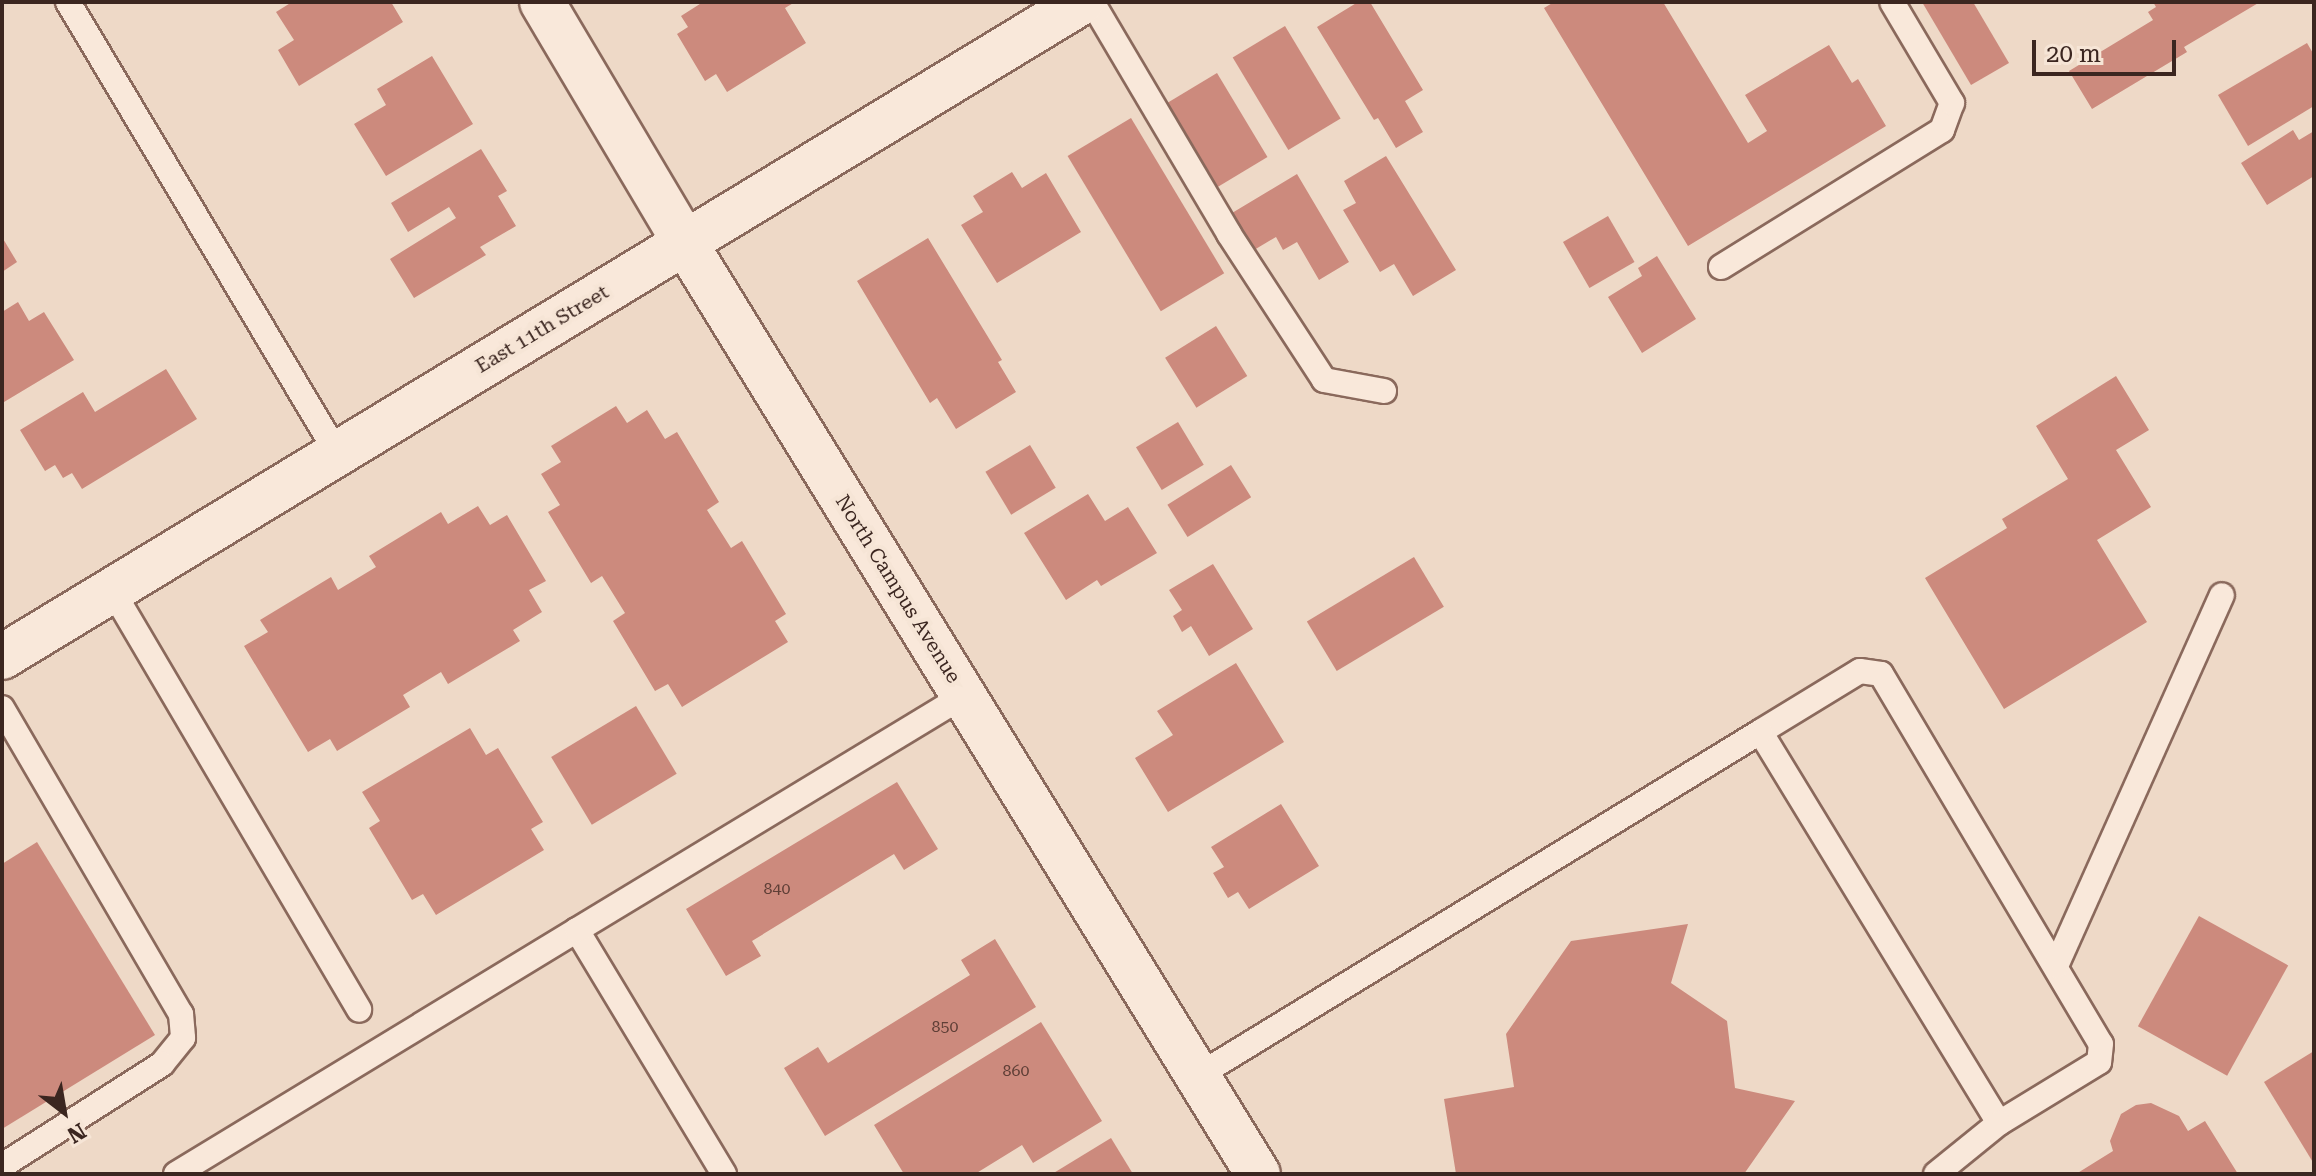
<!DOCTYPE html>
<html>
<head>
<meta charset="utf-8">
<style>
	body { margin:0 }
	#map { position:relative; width:2316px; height:1176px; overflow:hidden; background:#eed9c7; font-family:"Roboto Serif",serif }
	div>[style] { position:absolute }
	.building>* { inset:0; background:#cc8a7d; transform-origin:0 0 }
	.roads { filter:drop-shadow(2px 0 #8a695c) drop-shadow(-2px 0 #8a695c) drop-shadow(0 2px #8a695c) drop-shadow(0 -2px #8a695c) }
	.service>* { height:24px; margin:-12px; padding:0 12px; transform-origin:12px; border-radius:12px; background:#f9e8da }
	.tertiary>* { height:44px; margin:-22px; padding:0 22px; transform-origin:22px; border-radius:22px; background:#f9e8da }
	span { translate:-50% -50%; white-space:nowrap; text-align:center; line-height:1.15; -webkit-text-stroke:8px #f6e5d6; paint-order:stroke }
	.number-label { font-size:16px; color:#5f3f37 }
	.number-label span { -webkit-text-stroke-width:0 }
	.street-label { font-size:20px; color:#3b2620 }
	.frame { position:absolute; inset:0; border:4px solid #3b2620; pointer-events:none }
	.north { position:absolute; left:24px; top:1072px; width:80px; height:80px; -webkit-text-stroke:6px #f6e5d6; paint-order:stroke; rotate:149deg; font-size:22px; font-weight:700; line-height:32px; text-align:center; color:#3b2620 }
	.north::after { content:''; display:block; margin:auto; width:28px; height:36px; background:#3b2620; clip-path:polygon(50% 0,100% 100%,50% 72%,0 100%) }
	.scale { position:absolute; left:2032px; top:40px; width:144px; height:36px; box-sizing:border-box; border:4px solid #3b2620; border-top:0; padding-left:10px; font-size:24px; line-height:28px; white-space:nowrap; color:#3b2620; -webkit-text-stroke:6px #f6e5d6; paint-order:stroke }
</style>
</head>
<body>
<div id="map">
	<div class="building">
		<div style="clip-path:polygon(292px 2px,391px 2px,403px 22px,299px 86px,278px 50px,294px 40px,276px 12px)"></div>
		<div style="clip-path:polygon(703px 2px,795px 2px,785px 8px,806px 43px,727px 92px,716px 74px,705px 81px,677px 34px,688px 27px,681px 16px)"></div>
		<div style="clip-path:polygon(1358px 2px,1370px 2px,1423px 90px,1405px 101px,1423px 132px,1396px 148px,1378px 118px,1374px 120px,1317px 27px)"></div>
		<div style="clip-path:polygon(1554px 2px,1663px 2px,1748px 143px,1767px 131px,1745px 95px,1829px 45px,1852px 83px,1858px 79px,1886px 126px,1688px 246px,1544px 8px)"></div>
		<div style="clip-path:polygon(1922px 2px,1973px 2px,2009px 63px,1971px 85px)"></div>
		<div style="clip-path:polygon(2153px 2px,2260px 2px,2184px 47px,2187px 52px,2092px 109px,2069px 71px,2153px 20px,2148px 12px,2156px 7px)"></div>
		<div style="left:1285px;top:26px;width:108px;height:61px;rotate:59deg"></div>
		<div style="clip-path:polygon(2307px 43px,2314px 55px,2314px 106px,2248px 146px,2218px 95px)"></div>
		<div style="clip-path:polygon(432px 56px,473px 124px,386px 176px,354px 124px,386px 105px,377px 89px)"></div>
		<div style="left:1217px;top:73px;width:98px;height:62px;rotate:59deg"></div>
		<div style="left:1131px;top:118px;width:181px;height:74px;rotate:59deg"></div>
		<div style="clip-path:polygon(2293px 130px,2299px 140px,2314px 131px,2314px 176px,2267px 205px,2241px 163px)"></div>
		<div style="clip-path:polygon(481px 149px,507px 191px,498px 196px,516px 226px,480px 247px,486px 255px,414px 298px,390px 259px,456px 218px,449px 207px,408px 232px,391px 203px)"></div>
		<div style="clip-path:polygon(1386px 156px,1456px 270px,1413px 296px,1394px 264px,1380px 272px,1343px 210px,1356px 203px,1344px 181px)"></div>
		<div style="clip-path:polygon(1012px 172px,1022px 188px,1046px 173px,1081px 232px,997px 283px,961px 225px,983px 212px,973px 196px)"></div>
		<div style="clip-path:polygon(1297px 174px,1349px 262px,1319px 280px,1297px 242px,1283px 250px,1276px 237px,1254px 250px,1232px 213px)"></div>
		<div style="left:1608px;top:216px;width:53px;height:52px;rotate:60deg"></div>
		<div style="clip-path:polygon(2px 237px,17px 262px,2px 272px)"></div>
		<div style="clip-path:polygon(928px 238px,1002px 360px,998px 362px,1016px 392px,956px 429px,937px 398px,930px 403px,857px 281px)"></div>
		<div style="clip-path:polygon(1657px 256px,1696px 319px,1642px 353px,1608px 297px,1642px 276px,1638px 268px)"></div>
		<div style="clip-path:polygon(18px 302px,29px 321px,44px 312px,74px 360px,4px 402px,2px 312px)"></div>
		<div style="left:1216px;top:326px;width:59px;height:60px;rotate:58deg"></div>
		<div style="clip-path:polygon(166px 369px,197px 419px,82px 489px,72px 473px,63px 478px,55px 465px,45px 471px,20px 430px,83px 392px,95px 412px)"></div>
		<div style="clip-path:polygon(2116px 376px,2149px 430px,2116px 450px,2151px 507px,2097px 540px,2147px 622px,2004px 709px,1925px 578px,2007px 528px,2002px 519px,2068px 479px,2036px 426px)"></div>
		<div style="clip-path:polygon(616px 406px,627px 423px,647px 410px,665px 439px,677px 432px,719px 502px,707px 510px,731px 548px,742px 541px,786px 614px,775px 621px,788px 642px,682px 707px,668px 684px,655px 691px,613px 621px,625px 613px,602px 576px,591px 583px,548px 512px,560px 505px,541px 474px,561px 462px,551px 446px)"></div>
		<div style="left:1178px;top:422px;width:50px;height:49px;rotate:59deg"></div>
		<div style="left:1030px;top:445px;width:50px;height:52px;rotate:59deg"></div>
		<div style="left:1231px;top:465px;width:38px;height:75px;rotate:58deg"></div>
		<div style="clip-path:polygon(1088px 494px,1105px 521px,1128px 507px,1157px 553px,1101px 586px,1097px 580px,1066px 600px,1024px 533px)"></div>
		<div style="clip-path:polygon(478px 506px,490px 525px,507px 515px,546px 581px,529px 590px,542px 612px,513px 630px,520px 641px,448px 684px,441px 672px,403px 695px,410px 707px,337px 751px,330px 739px,308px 752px,244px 646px,268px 632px,260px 620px,331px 577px,338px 590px,376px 567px,369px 556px,441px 512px,448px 524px)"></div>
		<div style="left:1414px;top:557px;width:58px;height:125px;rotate:59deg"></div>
		<div style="clip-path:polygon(1213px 564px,1253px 629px,1209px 656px,1191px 626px,1182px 632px,1173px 616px,1182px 610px,1169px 590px)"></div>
		<div style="clip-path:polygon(1236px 663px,1284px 742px,1168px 812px,1135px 758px,1173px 735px,1157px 711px)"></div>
		<div style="left:636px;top:706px;width:79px;height:99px;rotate:59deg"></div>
		<div style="clip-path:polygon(470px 728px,486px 755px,498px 748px,543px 822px,531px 829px,544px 850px,436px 915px,423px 894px,412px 900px,369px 828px,380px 821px,362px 792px)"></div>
		<div style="clip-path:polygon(897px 782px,938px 849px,904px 870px,894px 854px,752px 941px,761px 956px,726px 976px,686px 909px)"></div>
		<div style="clip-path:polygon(1281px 804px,1319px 866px,1249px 909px,1238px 892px,1228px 898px,1213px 873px,1224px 867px,1211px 847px)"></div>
		<div style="clip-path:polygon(37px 842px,155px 1035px,2px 1129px,2px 864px)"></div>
		<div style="left:2199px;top:916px;width:102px;height:126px;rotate:29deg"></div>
		<div style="clip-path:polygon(1688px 924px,1671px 983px,1727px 1021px,1735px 1088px,1795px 1101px,1744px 1174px,1456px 1174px,1444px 1099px,1514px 1087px,1506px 1034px,1571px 941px)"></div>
		<div style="clip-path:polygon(995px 939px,1036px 1007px,825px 1136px,784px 1068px,818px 1047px,828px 1063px,970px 975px,961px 960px)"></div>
		<div style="clip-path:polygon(1041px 1022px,1102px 1121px,1033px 1163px,1022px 1145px,975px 1174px,904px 1174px,874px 1125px)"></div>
		<div style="clip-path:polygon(2314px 1051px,2314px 1164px,2264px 1082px)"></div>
		<div style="clip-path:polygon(2151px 1103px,2179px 1116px,2188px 1131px,2205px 1121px,2238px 1174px,2076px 1174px,2113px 1151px,2110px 1141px,2121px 1114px,2136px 1105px)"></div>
		<div style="clip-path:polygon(1111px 1138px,1133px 1174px,1052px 1174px)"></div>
	</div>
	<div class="roads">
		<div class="service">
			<div style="left:68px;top:2px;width:525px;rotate:59.19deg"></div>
			<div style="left:1092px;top:2px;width:269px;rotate:59.4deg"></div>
			<div style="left:1229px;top:234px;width:174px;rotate:56.9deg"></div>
			<div style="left:1324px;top:380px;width:61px;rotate:10.4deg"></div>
			<div style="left:1721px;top:267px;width:260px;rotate:-31.8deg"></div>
			<div style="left:1942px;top:130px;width:29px;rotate:-70deg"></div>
			<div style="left:1952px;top:103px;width:117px;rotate:-120.7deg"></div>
			<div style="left:112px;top:590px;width:487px;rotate:59.5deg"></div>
			<div style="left:1860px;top:671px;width:21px;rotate:8deg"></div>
			<div style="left:1881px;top:674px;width:430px;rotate:59.3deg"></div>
			<div style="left:2101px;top:1044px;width:18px;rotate:96deg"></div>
			<div style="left:2099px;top:1062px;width:117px;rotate:148.6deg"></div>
			<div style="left:1999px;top:1123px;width:458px;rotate:-121.4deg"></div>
			<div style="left:1760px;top:732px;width:117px;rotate:-31.4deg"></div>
			<div style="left:2px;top:708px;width:355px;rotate:59.7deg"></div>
			<div style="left:181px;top:1014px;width:24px;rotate:85deg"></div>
			<div style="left:183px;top:1038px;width:33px;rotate:129deg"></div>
			<div style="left:162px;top:1064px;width:190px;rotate:147.5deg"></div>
			<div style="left:2056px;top:966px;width:406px;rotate:-65.9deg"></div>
			<div style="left:1199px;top:1075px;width:658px;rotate:-31.44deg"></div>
			<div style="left:176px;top:1174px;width:469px;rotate:-31.3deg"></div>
			<div style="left:724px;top:1174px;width:285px;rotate:-121.1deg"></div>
			<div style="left:577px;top:930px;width:452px;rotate:-31.2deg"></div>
			<div style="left:1936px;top:1174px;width:81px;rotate:-39deg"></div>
		</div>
		<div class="tertiary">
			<div style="left:542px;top:2px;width:280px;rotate:59.3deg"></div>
			<div style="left:685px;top:243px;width:1093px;rotate:58.39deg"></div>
			<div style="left:2px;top:657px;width:1263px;rotate:-31.24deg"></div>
		</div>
	</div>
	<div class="number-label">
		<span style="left:777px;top:889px">840</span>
		<span style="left:945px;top:1027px">850</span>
		<span style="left:1016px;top:1071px">860</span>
	</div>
	<div class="street-label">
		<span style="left:542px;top:329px;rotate:-31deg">East 11th Street</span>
		<span style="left:898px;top:589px;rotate:58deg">North Campus Avenue</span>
	</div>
	<div class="frame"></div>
	<div class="north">N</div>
	<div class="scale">20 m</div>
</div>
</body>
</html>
